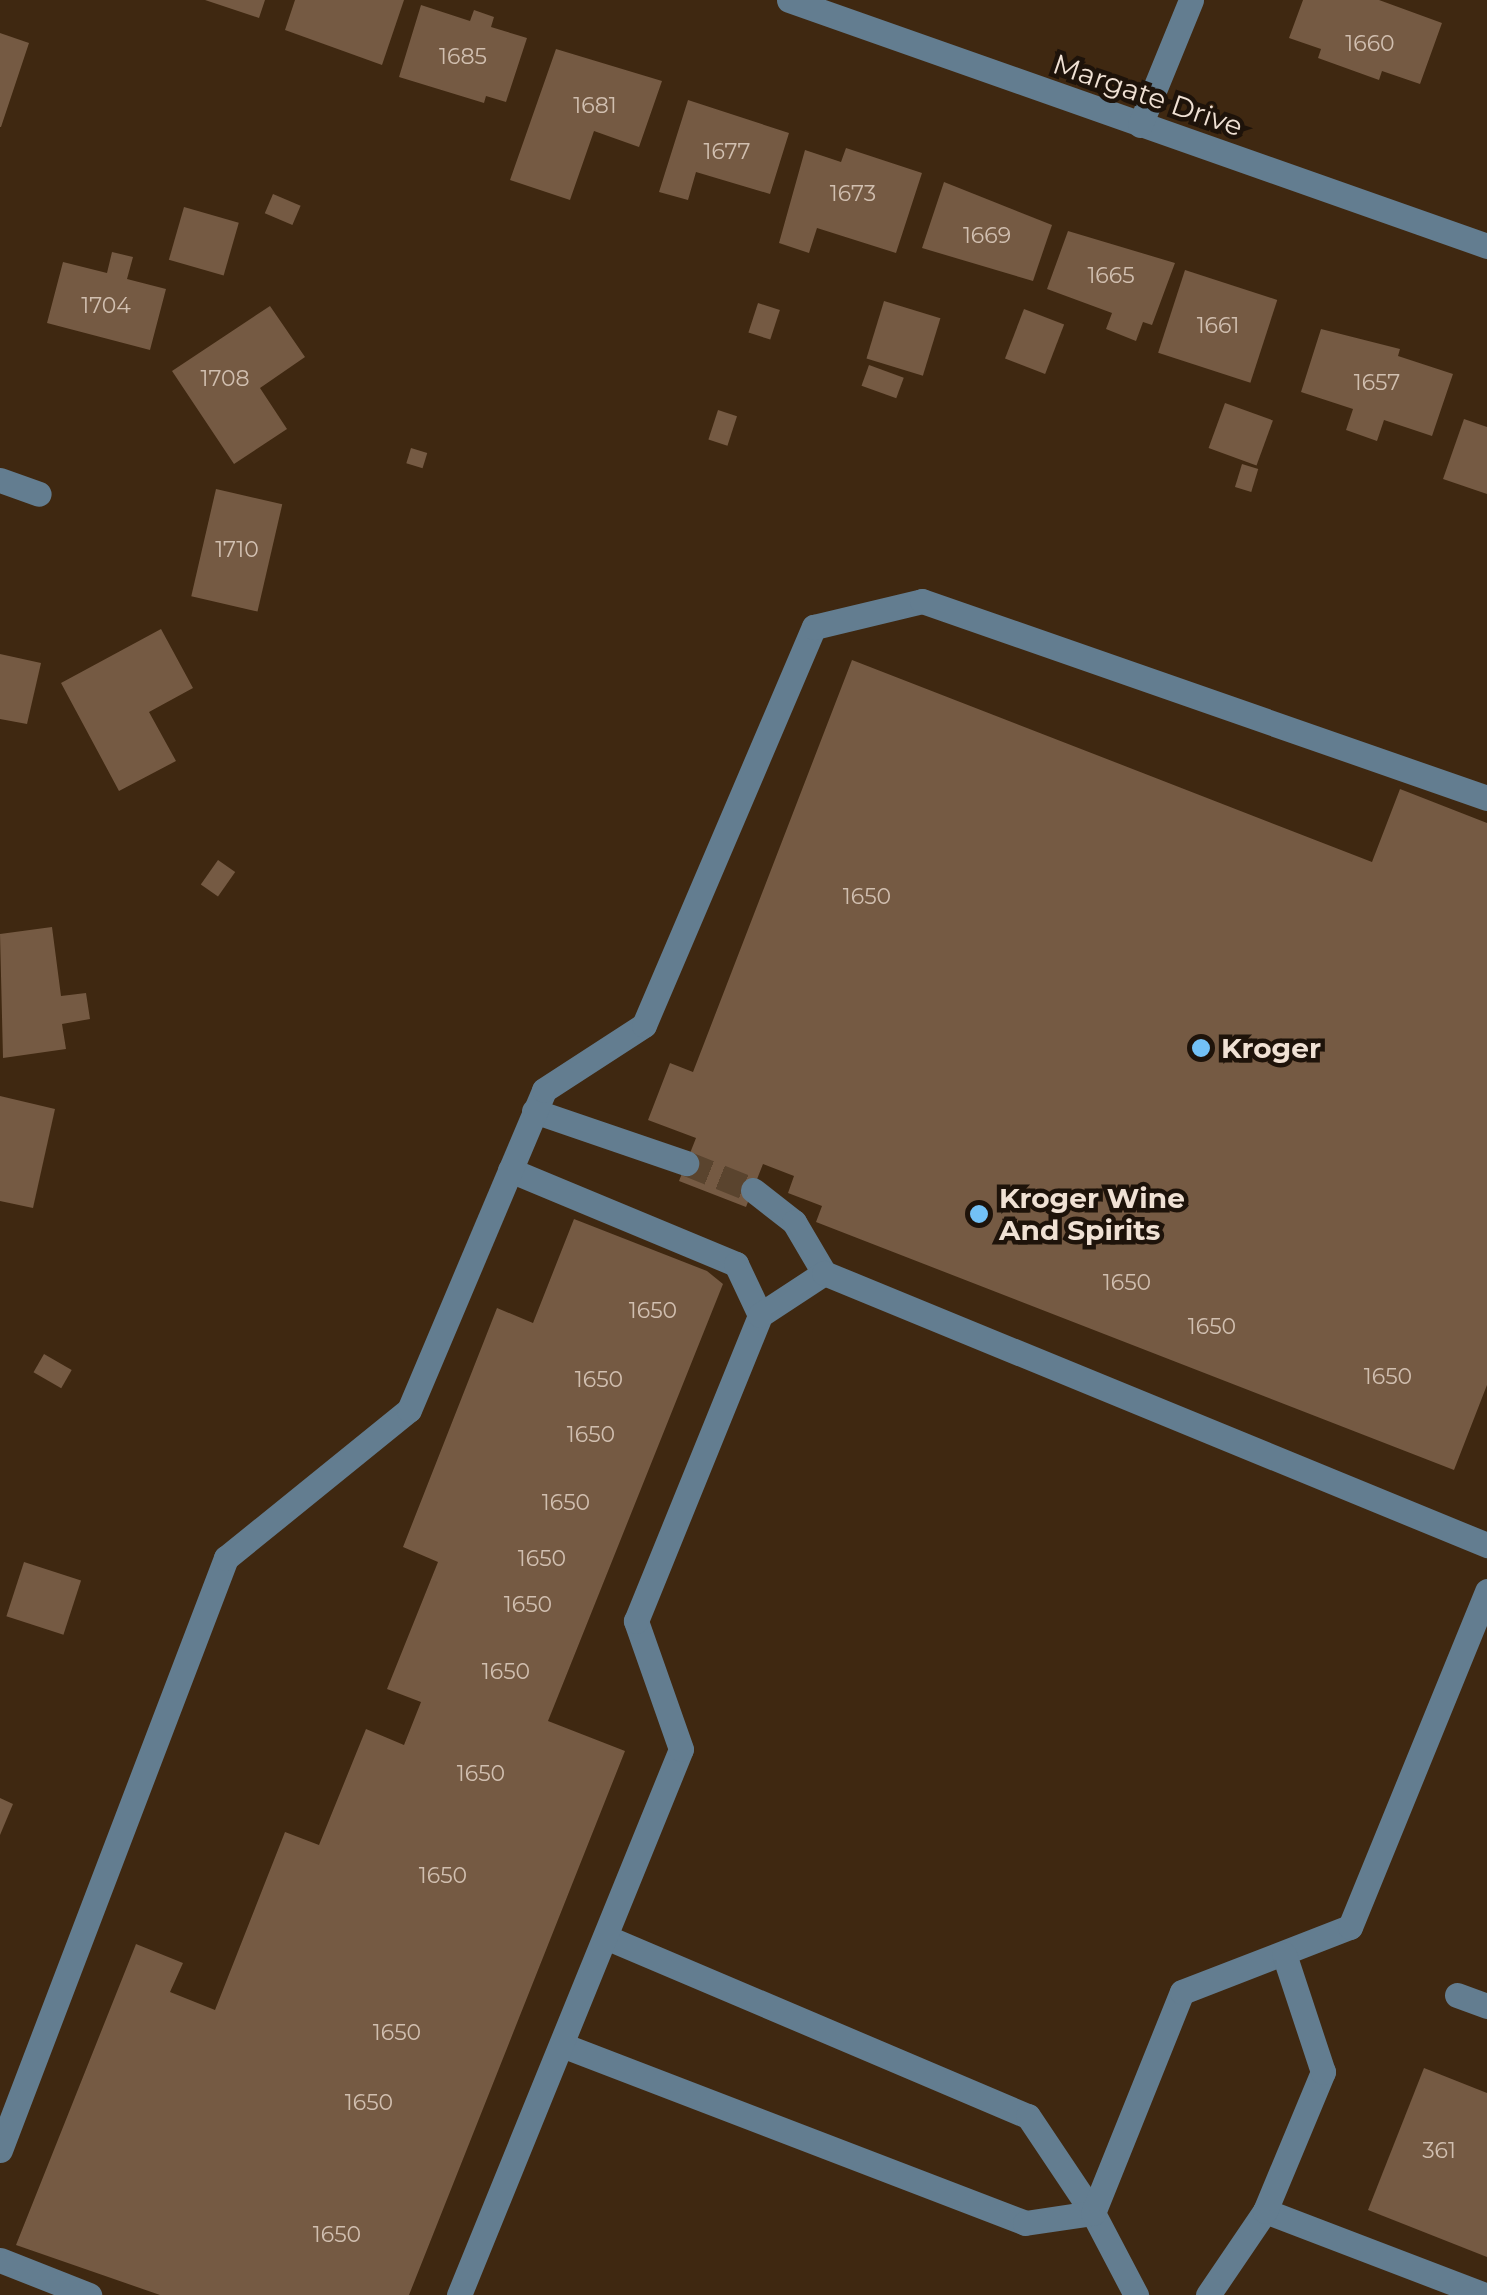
<!DOCTYPE html>
<html>
<head>
<meta charset="utf-8">
<style>
	body { margin:0 }
	#map { position:relative; width:1487px; height:2295px; overflow:hidden; background:#3f2811; font-family:Montserrat,sans-serif }
	div>[style] { position:absolute }
	.building>* { inset:0; background:#755a43; transform-origin:0 0 }
	.minor-tunnel>* { height:25px; margin-top:-12.5px; transform-origin:0; background:repeating-linear-gradient(90deg,#5a442e 0 25px,transparent 0 37px) }
	.minor>* { height:25px; margin:-12.5px; padding:0 12.5px; transform-origin:12.5px; border-radius:12.5px; background:#637d90 }
	.dots>* { width:28px; height:28px; translate:-50% -50%; box-sizing:border-box; border:5px solid #1e130a; border-radius:50% }
	span { translate:-50% -50%; white-space:nowrap; text-align:center; line-height:1.15; -webkit-text-stroke:9px #1e130a; paint-order:stroke }
	.number-label { font-size:22px; color:#d1bfb0 }
	.number-label span { -webkit-text-stroke-width:0 }
	.street-label { font-size:28px; color:#f0e1d4 }
	.poi-label { font-size:28px; color:#f0e1d4; font-weight:700 }
	.left { translate:0 -50%; text-align:left }
</style>
</head>
<body>
<div id="map">
	<div class="building">
		<div style="clip-path:polygon(205px 0,265px 0,259px 18px)"></div>
		<div style="clip-path:polygon(295px 0,404px 0,382px 65px,285px 30px)"></div>
		<div style="clip-path:polygon(1303px 0,1379px 0,1442px 23px,1420px 84px,1382px 71px,1379px 80px,1318px 58px,1321px 49px,1289px 38px)"></div>
		<div style="clip-path:polygon(421px 5px,470px 21px,474px 10px,494px 17px,491px 27px,527px 38px,506px 102px,486px 96px,484px 103px,399px 77px)"></div>
		<div style="clip-path:polygon(0 33px,29px 43px,1px 127px,0 127px)"></div>
		<div style="clip-path:polygon(556px 49px,662px 81px,639px 147px,594px 131px,570px 200px,510px 180px)"></div>
		<div style="clip-path:polygon(688px 100px,789px 133px,770px 194px,696px 172px,688px 200px,659px 192px)"></div>
		<div style="clip-path:polygon(846px 148px,922px 173px,896px 253px,817px 228px,809px 253px,779px 243px,805px 150px,841px 162px)"></div>
		<div style="clip-path:polygon(944px 182px,1052px 225px,1033px 281px,922px 248px)"></div>
		<div style="left:273px;top:194px;width:30px;height:21px;rotate:23deg"></div>
		<div style="left:184px;top:207px;width:57px;height:55px;rotate:16deg"></div>
		<div style="clip-path:polygon(1068px 231px,1175px 263px,1152px 325px,1143px 322px,1136px 341px,1106px 329px,1112px 313px,1047px 289px)"></div>
		<div style="clip-path:polygon(112px 252px,133px 257px,127px 279px,166px 289px,150px 350px,47px 323px,63px 262px,107px 273px)"></div>
		<div style="left:1185px;top:270px;width:97px;height:87px;rotate:18deg"></div>
		<div style="left:884px;top:301px;width:59px;height:60px;rotate:17deg"></div>
		<div style="left:758px;top:303px;width:23px;height:31px;rotate:18deg"></div>
		<div style="clip-path:polygon(270px 306px,305px 357px,260px 388px,287px 429px,234px 464px,172px 371px)"></div>
		<div style="left:1024px;top:309px;width:43px;height:53px;rotate:21deg"></div>
		<div style="clip-path:polygon(1321px 329px,1400px 349px,1398px 356px,1453px 374px,1432px 436px,1384px 420px,1377px 441px,1346px 430px,1353px 409px,1301px 392px)"></div>
		<div style="left:869px;top:365px;width:37px;height:22px;rotate:20deg"></div>
		<div style="left:1225px;top:403px;width:51px;height:48px;rotate:20deg"></div>
		<div style="left:718px;top:410px;width:20px;height:31px;rotate:18deg"></div>
		<div style="clip-path:polygon(1464px 419px,1487px 427px,1487px 494px,1443px 479px)"></div>
		<div style="left:411px;top:448px;width:17px;height:16px;rotate:17deg"></div>
		<div style="left:1242px;top:464px;width:17px;height:24px;rotate:17deg"></div>
		<div style="left:216px;top:489px;width:68px;height:110px;rotate:13deg"></div>
		<div style="clip-path:polygon(161px 629px,193px 688px,149px 712px,176px 761px,119px 791px,61px 683px)"></div>
		<div style="clip-path:polygon(0 654px,41px 663px,27px 724px,0 719px)"></div>
		<div style="clip-path:polygon(852px 660px,1372px 862px,1400px 789px,1487px 823px,1487px 1385px,1454px 1470px,816px 1222px,822px 1206px,788px 1193px,794px 1176px,763px 1164px,746px 1207px,679px 1181px,696px 1138px,648px 1120px,670px 1063px,693px 1072px)"></div>
		<div style="left:218px;top:860px;width:21px;height:30px;rotate:35deg"></div>
		<div style="clip-path:polygon(52px 927px,61px 996px,86px 993px,90px 1019px,62px 1024px,66px 1049px,3px 1058px,0 934px)"></div>
		<div style="clip-path:polygon(0 1096px,55px 1109px,33px 1208px,0 1201px)"></div>
		<div style="clip-path:polygon(574px 1219px,707px 1271px,723px 1284px,548px 1721px,625px 1751px,409px 2295px,160px 2295px,16px 2245px,136px 1944px,183px 1963px,170px 1992px,215px 2010px,285px 1832px,319px 1845px,366px 1729px,404px 1745px,421px 1702px,387px 1689px,438px 1562px,403px 1547px,497px 1308px,533px 1323px)"></div>
		<div style="left:44px;top:1354px;width:32px;height:21px;rotate:30deg"></div>
		<div style="left:24px;top:1562px;width:60px;height:57px;rotate:18deg"></div>
		<div style="clip-path:polygon(0 1798px,13px 1804px,0 1835px)"></div>
		<div style="clip-path:polygon(1424px 2068px,1487px 2093px,1487px 2257px,1368px 2210px)"></div>
	</div>
	<div class="minor-tunnel">
		<div style="left:686px;top:1163px;width:72px;rotate:21.9deg"></div>
	</div>
	<div class="minor">
		<div style="left:789px;top:0;width:740px;rotate:19.41deg"></div>
		<div style="left:1140px;top:125px;width:135px;rotate:-67.8deg"></div>
		<div style="left:0;top:480px;width:41px;rotate:19.7deg"></div>
		<div style="left:534px;top:1111px;width:161px;rotate:18.9deg"></div>
		<div style="left:510px;top:1170px;width:245px;rotate:22.6deg"></div>
		<div style="left:736px;top:1264px;width:56px;rotate:64.8deg"></div>
		<div style="left:753px;top:1190px;width:52px;rotate:38deg"></div>
		<div style="left:794px;top:1222px;width:59px;rotate:59.5deg"></div>
		<div style="left:608px;top:1938px;width:456px;rotate:23deg"></div>
		<div style="left:1028px;top:2116px;width:117px;rotate:56.2deg"></div>
		<div style="left:1093px;top:2213px;width:93px;rotate:62.3deg"></div>
		<div style="left:1457px;top:1995px;width:32px;rotate:20deg"></div>
		<div style="left:562px;top:2045px;width:496px;rotate:21deg"></div>
		<div style="left:1025px;top:2223px;width:69px;rotate:-8.4deg"></div>
		<div style="left:1093px;top:2213px;width:238px;rotate:-68.1deg"></div>
		<div style="left:1182px;top:1992px;width:180px;rotate:-21.2deg"></div>
		<div style="left:1350px;top:1927px;width:363px;rotate:-67.8deg"></div>
		<div style="left:0;top:2150px;width:634px;rotate:-69.11deg"></div>
		<div style="left:226px;top:1558px;width:235px;rotate:-39deg"></div>
		<div style="left:409px;top:1410px;width:347px;rotate:-67.1deg"></div>
		<div style="left:544px;top:1090px;width:119px;rotate:-33deg"></div>
		<div style="left:644px;top:1025px;width:433px;rotate:-66.9deg"></div>
		<div style="left:814px;top:627px;width:111px;rotate:-13.5deg"></div>
		<div style="left:922px;top:601px;width:598px;rotate:19.22deg"></div>
		<div style="left:1265px;top:2211px;width:235px;rotate:20.9deg"></div>
		<div style="left:0;top:2260px;width:96px;rotate:21.5deg"></div>
		<div style="left:459px;top:2295px;width:589px;rotate:-67.87deg"></div>
		<div style="left:681px;top:1749px;width:136px;rotate:-109.4deg"></div>
		<div style="left:636px;top:1621px;width:330px;rotate:-67.9deg"></div>
		<div style="left:760px;top:1315px;width:77px;rotate:-33.3deg"></div>
		<div style="left:824px;top:1273px;width:717px;rotate:22.31deg"></div>
		<div style="left:1208px;top:2295px;width:102px;rotate:-55.8deg"></div>
		<div style="left:1265px;top:2211px;width:151px;rotate:-67.4deg"></div>
		<div style="left:1323px;top:2072px;width:124px;rotate:-108.3deg"></div>
	</div>
	<div class="dots">
		<div style="left:1201px;top:1048px;background:#73c1f6"></div>
		<div style="left:979px;top:1214px;background:#73c1f6"></div>
	</div>
	<div class="number-label">
		<span style="left:1370px;top:44px">1660</span>
		<span style="left:463px;top:57px">1685</span>
		<span style="left:595px;top:106px">1681</span>
		<span style="left:727px;top:152px">1677</span>
		<span style="left:853px;top:194px">1673</span>
		<span style="left:987px;top:236px">1669</span>
		<span style="left:1111px;top:276px">1665</span>
		<span style="left:106px;top:306px">1704</span>
		<span style="left:1218px;top:326px">1661</span>
		<span style="left:225px;top:379px">1708</span>
		<span style="left:1377px;top:383px">1657</span>
		<span style="left:237px;top:550px">1710</span>
		<span style="left:867px;top:897px">1650</span>
		<span style="left:1127px;top:1283px">1650</span>
		<span style="left:653px;top:1311px">1650</span>
		<span style="left:1212px;top:1327px">1650</span>
		<span style="left:1388px;top:1377px">1650</span>
		<span style="left:599px;top:1380px">1650</span>
		<span style="left:591px;top:1435px">1650</span>
		<span style="left:566px;top:1503px">1650</span>
		<span style="left:542px;top:1559px">1650</span>
		<span style="left:528px;top:1605px">1650</span>
		<span style="left:506px;top:1672px">1650</span>
		<span style="left:481px;top:1774px">1650</span>
		<span style="left:443px;top:1876px">1650</span>
		<span style="left:397px;top:2033px">1650</span>
		<span style="left:369px;top:2103px">1650</span>
		<span style="left:1439px;top:2151px">361</span>
		<span style="left:337px;top:2235px">1650</span>
	</div>
	<div class="street-label">
		<span style="left:1148px;top:95px;rotate:19deg">Margate Drive</span>
	</div>
	<div class="poi-label">
		<span class="left" style="left:1221px;top:1048px">Kroger</span>
		<span class="left" style="left:999px;top:1214px">Kroger Wine<br>And Spirits</span>
	</div>
</div>
</body>
</html>
